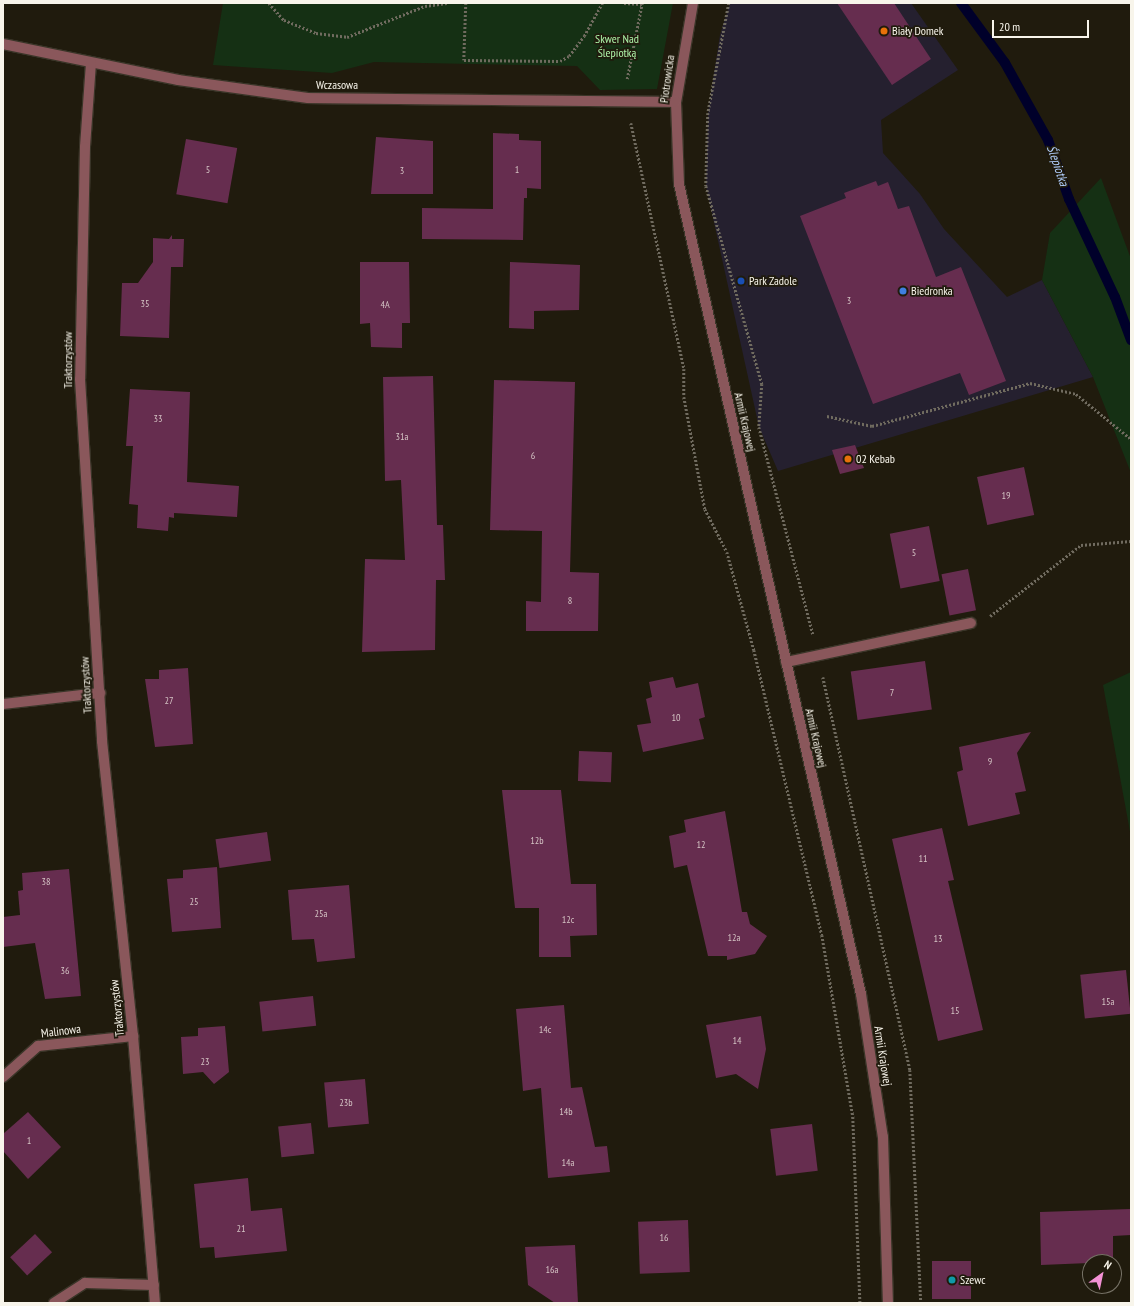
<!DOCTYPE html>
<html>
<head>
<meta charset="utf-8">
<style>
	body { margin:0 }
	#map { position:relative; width:1134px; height:1306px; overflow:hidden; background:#201b0d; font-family:"PT Sans Narrow",sans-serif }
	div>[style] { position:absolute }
	.commercial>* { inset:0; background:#25202f }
	.green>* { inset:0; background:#153014 }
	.stream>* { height:10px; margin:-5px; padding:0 5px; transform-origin:5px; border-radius:5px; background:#00002a }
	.building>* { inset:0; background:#662d4f; transform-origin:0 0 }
	.path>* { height:2.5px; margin-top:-1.25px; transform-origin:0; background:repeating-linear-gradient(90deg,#706b5f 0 2px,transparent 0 4px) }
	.roads { filter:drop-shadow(1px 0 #3a3528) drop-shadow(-1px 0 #3a3528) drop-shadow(0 1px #3a3528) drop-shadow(0 -1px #3a3528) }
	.minor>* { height:10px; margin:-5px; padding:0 5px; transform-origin:5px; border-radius:5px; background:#8a575b }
	.dots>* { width:11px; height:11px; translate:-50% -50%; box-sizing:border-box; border:2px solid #201b0d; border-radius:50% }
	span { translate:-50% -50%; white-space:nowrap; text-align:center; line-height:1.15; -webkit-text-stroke:3.5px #201b0d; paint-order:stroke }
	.number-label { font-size:10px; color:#d4c3c4 }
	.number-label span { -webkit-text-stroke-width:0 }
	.poi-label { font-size:12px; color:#f8f5eb }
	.left { translate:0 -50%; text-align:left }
	.park-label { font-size:12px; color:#aef4a9 }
	.street-label { font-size:12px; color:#f8f5eb }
	.water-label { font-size:13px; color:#b2d0ff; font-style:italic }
	.frame { position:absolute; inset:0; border:4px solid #f8f5eb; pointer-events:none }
	.north { position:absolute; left:1082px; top:1254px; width:40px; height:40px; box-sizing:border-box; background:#201b0d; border:1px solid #767266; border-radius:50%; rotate:33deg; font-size:11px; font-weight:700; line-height:16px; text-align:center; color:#f8f5eb }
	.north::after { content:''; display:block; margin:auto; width:14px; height:18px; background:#f391d5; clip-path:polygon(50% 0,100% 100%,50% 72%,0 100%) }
	.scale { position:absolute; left:992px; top:20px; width:97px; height:18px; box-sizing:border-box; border:2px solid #f8f5eb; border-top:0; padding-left:5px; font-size:12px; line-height:14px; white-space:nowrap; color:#f8f5eb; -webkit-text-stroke:3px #201b0d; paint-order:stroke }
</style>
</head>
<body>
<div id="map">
	<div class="commercial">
		<div style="clip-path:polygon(730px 3px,911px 3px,958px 70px,881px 120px,883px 153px,920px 194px,944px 229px,1007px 297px,1042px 280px,1093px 377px,778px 471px,759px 427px,706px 186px,708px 113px,720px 35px)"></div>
	</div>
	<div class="green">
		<div style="clip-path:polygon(223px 3px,673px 3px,657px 89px,600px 90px,577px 66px,374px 62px,332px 73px,213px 65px)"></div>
		<div style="clip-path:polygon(1101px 178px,1131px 259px,1131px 473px,1093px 377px,1042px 280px,1050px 233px)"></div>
		<div style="clip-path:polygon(1131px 672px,1131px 837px,1103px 685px)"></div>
	</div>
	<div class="stream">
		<div style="left:961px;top:3px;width:74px;rotate:53.7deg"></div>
		<div style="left:1005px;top:63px;width:88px;rotate:60.8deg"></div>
		<div style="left:1048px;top:140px;width:63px;rotate:70.4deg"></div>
		<div style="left:1069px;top:199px;width:108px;rotate:64.9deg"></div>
		<div style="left:1115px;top:297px;width:46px;rotate:69.6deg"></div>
	</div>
	<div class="building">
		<div style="clip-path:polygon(837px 3px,894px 3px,931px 59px,892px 85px)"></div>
		<div style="clip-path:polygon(493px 133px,519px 134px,519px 140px,541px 141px,541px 189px,527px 188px,527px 198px,524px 198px,523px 240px,422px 239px,422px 208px,493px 209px)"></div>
		<div style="clip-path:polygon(376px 137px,433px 141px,433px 194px,371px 194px)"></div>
		<div style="left:186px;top:139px;width:52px;height:56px;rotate:10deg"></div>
		<div style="clip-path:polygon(876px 181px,878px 186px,888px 182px,898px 209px,909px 206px,936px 277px,961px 267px,1006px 381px,969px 395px,960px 373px,873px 404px,800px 216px,846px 198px,844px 193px)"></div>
		<div style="clip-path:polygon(172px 235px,172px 239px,184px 239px,183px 267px,171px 267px,169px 338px,120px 336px,122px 283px,138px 283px,153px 262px,153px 238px,169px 239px)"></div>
		<div style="clip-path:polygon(360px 262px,409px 262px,410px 323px,402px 323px,402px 348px,371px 347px,370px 323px,360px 324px)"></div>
		<div style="clip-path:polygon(510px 262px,580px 265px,579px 310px,534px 311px,534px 329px,509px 328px)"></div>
		<div style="clip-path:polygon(433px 376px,437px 525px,443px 525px,445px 580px,436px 580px,435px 650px,362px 652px,365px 559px,405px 560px,401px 480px,385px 481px,383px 377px)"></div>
		<div style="clip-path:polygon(494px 380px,575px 382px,570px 572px,599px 573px,598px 631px,526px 631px,526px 601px,541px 602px,542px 531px,490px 530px)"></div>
		<div style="clip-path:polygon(130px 389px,190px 392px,187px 482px,239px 486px,237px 517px,174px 513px,174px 518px,169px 517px,168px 531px,137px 528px,138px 505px,129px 504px,133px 446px,126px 446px)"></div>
		<div style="clip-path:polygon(855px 445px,864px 468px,840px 474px,832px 450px)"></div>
		<div style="left:1024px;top:467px;width:49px;height:48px;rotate:78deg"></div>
		<div style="left:929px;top:526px;width:56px;height:40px;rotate:79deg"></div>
		<div style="left:968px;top:569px;width:42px;height:27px;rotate:79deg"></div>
		<div style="left:925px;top:661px;width:49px;height:75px;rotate:82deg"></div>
		<div style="clip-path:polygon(188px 668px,193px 744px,155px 747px,145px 679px,159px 679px,159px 670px)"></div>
		<div style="clip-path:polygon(673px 677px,676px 688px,698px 683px,705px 717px,699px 719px,704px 739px,643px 752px,637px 725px,651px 723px,646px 699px,652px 697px,649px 682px)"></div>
		<div style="clip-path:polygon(1031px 732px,1017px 753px,1026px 791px,1015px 793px,1020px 814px,968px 826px,957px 772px,963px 770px,959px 747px)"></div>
		<div style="left:579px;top:751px;width:33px;height:30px;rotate:2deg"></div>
		<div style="clip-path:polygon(502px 790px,561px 790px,571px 884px,596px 884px,597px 935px,570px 936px,571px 957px,539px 957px,539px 908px,515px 908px)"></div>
		<div style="clip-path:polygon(725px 811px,742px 912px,747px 912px,750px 924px,767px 936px,755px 954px,727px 960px,727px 956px,708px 956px,687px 865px,674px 868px,669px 836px,686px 832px,684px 820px)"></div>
		<div style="clip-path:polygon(942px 828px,954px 880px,948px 881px,983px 1030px,938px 1041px,892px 839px)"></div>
		<div style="left:267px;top:832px;width:29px;height:52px;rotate:82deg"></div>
		<div style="clip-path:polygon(217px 867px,221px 928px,172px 932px,167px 879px,183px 878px,183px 870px)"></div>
		<div style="clip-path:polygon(69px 869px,81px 996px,45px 999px,35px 943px,3px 947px,3px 917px,20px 915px,18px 891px,23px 890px,22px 873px)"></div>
		<div style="clip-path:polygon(349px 885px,355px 958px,317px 962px,314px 939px,292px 940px,288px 890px)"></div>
		<div style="left:1126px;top:970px;width:44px;height:46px;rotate:84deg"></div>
		<div style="left:313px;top:996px;width:30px;height:54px;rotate:84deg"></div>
		<div style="clip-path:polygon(564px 1005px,571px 1088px,582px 1087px,595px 1147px,607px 1146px,610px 1172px,548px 1178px,541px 1088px,523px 1091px,516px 1009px)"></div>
		<div style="clip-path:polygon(761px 1016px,766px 1049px,758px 1089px,736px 1074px,716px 1078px,706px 1025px)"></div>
		<div style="clip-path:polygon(225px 1026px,229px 1072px,214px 1084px,203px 1072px,183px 1074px,181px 1037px,198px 1036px,198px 1028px)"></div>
		<div style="left:365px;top:1079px;width:45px;height:41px;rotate:85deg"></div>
		<div style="clip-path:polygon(28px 1112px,61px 1147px,28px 1179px,3px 1151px,3px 1134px)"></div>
		<div style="left:311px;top:1123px;width:31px;height:33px;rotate:84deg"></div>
		<div style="left:812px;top:1124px;width:47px;height:42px;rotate:83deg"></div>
		<div style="clip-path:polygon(248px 1178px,251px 1211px,282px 1208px,287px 1251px,215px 1258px,214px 1247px,200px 1248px,194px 1184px)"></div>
		<div style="clip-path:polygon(1131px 1209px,1131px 1235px,1113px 1236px,1113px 1262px,1041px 1265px,1040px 1212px)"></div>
		<div style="left:688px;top:1220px;width:52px;height:50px;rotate:88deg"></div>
		<div style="left:35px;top:1234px;width:25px;height:34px;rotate:47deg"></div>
		<div style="clip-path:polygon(575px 1245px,578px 1303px,555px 1303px,528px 1285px,525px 1247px)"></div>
		<div style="left:971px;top:1261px;width:38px;height:39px;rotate:90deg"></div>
	</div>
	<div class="path">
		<div style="left:269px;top:3px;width:23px;rotate:49deg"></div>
		<div style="left:284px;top:20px;width:35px;rotate:22deg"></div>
		<div style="left:316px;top:33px;width:31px;rotate:7deg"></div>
		<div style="left:347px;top:37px;width:84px;rotate:-21.7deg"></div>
		<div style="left:425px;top:6px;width:22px;rotate:-8deg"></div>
		<div style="left:466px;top:3px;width:57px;rotate:92deg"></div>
		<div style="left:464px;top:60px;width:96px;rotate:0.6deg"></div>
		<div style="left:560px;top:61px;width:10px;rotate:-29deg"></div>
		<div style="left:569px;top:56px;width:25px;rotate:-53deg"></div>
		<div style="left:584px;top:36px;width:38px;rotate:-61deg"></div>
		<div style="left:624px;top:3px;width:18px;rotate:3deg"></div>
		<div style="left:729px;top:3px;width:112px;rotate:100.8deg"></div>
		<div style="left:708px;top:113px;width:73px;rotate:91.6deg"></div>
		<div style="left:706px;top:186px;width:206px;rotate:74.2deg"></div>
		<div style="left:762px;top:384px;width:43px;rotate:94deg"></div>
		<div style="left:759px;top:427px;width:214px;rotate:75.4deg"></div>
		<div style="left:627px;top:79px;width:77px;rotate:-78.8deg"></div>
		<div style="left:631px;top:123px;width:252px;rotate:77.8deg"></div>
		<div style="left:684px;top:369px;width:28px;rotate:90deg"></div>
		<div style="left:684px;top:397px;width:114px;rotate:79.4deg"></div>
		<div style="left:705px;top:509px;width:48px;rotate:62.9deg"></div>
		<div style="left:727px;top:552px;width:102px;rotate:74.6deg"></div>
		<div style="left:754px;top:650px;width:293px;rotate:76.6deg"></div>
		<div style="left:822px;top:935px;width:185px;rotate:80.3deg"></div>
		<div style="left:853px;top:1117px;width:186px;rotate:87.8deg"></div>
		<div style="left:827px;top:416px;width:46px;rotate:12.5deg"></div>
		<div style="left:872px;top:426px;width:164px;rotate:-15.2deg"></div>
		<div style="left:1030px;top:383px;width:47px;rotate:13.4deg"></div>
		<div style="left:1076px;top:394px;width:71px;rotate:39.3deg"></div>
		<div style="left:990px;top:616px;width:115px;rotate:-38deg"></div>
		<div style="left:1081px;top:545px;width:50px;rotate:-4.6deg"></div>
		<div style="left:823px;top:677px;width:403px;rotate:77.5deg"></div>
		<div style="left:910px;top:1070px;width:233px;rotate:87.3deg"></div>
	</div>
	<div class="roads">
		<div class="minor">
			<div style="left:693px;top:3px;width:100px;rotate:99.7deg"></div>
			<div style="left:676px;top:102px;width:82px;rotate:87.9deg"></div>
			<div style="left:679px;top:184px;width:830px;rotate:77.34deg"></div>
			<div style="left:861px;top:994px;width:145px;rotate:81.3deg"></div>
			<div style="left:883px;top:1137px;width:166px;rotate:88.3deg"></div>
			<div style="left:3px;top:44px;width:179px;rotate:11.6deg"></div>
			<div style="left:178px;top:80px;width:131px;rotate:7.9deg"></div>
			<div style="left:308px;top:98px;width:368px;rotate:0.6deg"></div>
			<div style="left:91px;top:63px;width:84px;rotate:94.1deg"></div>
			<div style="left:85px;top:147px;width:232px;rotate:91.2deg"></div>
			<div style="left:80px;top:379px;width:363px;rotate:86.5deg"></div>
			<div style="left:102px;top:741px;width:297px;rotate:84deg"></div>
			<div style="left:133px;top:1036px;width:268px;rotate:85.3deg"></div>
			<div style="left:786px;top:662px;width:189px;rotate:-11.9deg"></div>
			<div style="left:3px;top:704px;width:98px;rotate:-6.5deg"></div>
			<div style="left:3px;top:1077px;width:47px;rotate:-41.5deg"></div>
			<div style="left:38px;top:1046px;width:96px;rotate:-6deg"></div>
			<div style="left:54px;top:1303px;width:37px;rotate:-33deg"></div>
			<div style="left:85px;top:1283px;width:69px;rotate:1.7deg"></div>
		</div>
	</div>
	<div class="dots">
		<div style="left:884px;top:31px;background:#e8710a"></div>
		<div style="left:741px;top:281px;background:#1a4fb4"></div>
		<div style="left:903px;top:291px;background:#3f7fe0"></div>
		<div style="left:848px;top:459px;background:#e8710a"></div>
		<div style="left:952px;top:1280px;background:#0f9aa8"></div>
	</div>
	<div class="number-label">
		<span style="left:208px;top:170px">5</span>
		<span style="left:517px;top:170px">1</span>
		<span style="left:402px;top:171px">3</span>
		<span style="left:849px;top:301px">3</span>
		<span style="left:145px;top:304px">35</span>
		<span style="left:385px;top:305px">4A</span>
		<span style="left:158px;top:419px">33</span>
		<span style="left:402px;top:437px">31a</span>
		<span style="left:533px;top:456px">6</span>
		<span style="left:1006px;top:496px">19</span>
		<span style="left:914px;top:553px">5</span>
		<span style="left:570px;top:601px">8</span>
		<span style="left:892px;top:693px">7</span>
		<span style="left:169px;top:701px">27</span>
		<span style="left:676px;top:718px">10</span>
		<span style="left:990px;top:762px">9</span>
		<span style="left:537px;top:841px">12b</span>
		<span style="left:701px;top:845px">12</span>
		<span style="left:923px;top:859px">11</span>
		<span style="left:46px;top:882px">38</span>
		<span style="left:194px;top:902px">25</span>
		<span style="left:321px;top:914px">25a</span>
		<span style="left:568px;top:920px">12c</span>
		<span style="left:734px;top:938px">12a</span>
		<span style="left:938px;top:939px">13</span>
		<span style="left:65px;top:971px">36</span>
		<span style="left:1108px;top:1002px">15a</span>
		<span style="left:955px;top:1011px">15</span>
		<span style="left:545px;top:1030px">14c</span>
		<span style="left:737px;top:1041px">14</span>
		<span style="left:205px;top:1062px">23</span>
		<span style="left:346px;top:1103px">23b</span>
		<span style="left:566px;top:1112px">14b</span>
		<span style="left:29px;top:1141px">1</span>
		<span style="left:568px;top:1163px">14a</span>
		<span style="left:241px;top:1229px">21</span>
		<span style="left:664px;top:1238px">16</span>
		<span style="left:552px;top:1270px">16a</span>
	</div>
	<div class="poi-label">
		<span class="left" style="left:892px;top:31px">Biały Domek</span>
		<span class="left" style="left:749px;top:281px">Park Zadole</span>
		<span class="left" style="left:911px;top:291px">Biedronka</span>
		<span class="left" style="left:856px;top:459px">02 Kebab</span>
		<span class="left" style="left:960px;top:1280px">Szewc</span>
	</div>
	<div class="park-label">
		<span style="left:617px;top:46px">Skwer Nad<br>Ślepiotką</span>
	</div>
	<div class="street-label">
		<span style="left:667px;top:79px;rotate:-82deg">Piotrowicka</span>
		<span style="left:337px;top:85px">Wczasowa</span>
		<span style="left:68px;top:360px;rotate:-90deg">Traktorzystów</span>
		<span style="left:745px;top:422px;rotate:77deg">Armii Krajowej</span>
		<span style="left:86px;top:685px;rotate:-93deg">Traktorzystów</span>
		<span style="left:816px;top:738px;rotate:77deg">Armii Krajowej</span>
		<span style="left:117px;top:1008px;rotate:-96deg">Traktorzystów</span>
		<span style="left:61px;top:1031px;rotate:-7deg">Malinowa</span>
		<span style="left:883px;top:1056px;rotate:81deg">Armii Krajowej</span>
	</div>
	<div class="water-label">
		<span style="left:1057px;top:166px;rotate:71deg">Ślepiotka</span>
	</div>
	<div class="frame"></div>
	<div class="north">N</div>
	<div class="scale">20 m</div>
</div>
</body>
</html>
